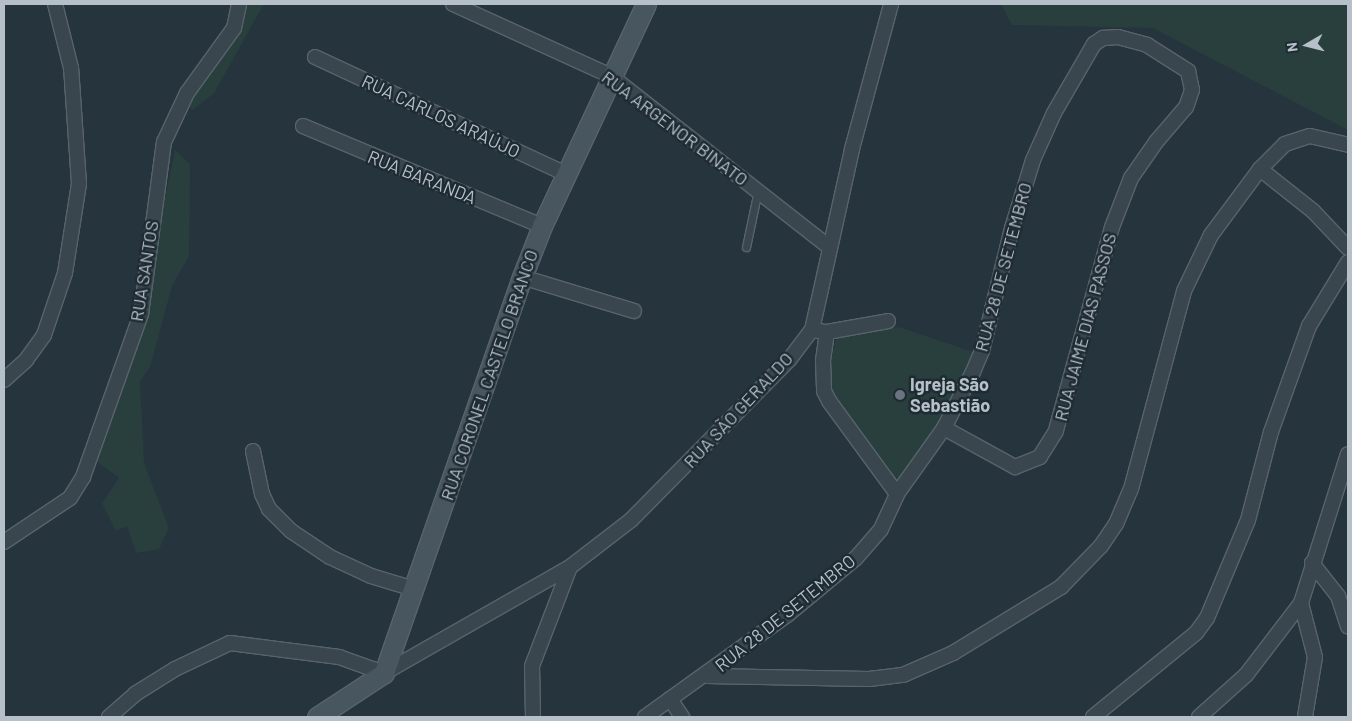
<!DOCTYPE html>
<html>
<head>
<meta charset="utf-8">
<style>
	body { margin:0 }
	#map { position:relative; width:1352px; height:721px; overflow:hidden; background:#26343e; font-family:Barlow,sans-serif }
	div>[style] { position:absolute }
	.green>* { inset:0; background:#283f3d }
	.roads { filter:drop-shadow(1px 0 #58636c) drop-shadow(-1px 0 #58636c) drop-shadow(0 1px #58636c) drop-shadow(0 -1px #58636c) }
	.service>* { height:7px; margin:-3.5px; padding:0 3.5px; transform-origin:3.5px; border-radius:3.5px; background:#3a464e }
	.minor>* { height:14px; margin:-7px; padding:0 7px; transform-origin:7px; border-radius:7px; background:#3a464e }
	.secondary>* { height:19px; margin:-9.5px; padding:0 9.5px; transform-origin:9.5px; border-radius:9.5px; background:#485660 }
	.dots>* { width:14px; height:14px; translate:-50% -50%; box-sizing:border-box; border:2px solid #1f2b33; border-radius:50% }
	span { translate:-50% -50%; white-space:nowrap; text-align:center; line-height:1.15; -webkit-text-stroke:5px #1f2b33; paint-order:stroke }
	.street-label { font-size:18px; color:#b6c0c9 }
	.poi-label { font-size:18px; color:#b6c0c9; font-weight:700 }
	.left { translate:0 -50%; text-align:left }
	.frame { position:absolute; inset:0; border:5px solid #b6c0c9; pointer-events:none }
	.north { position:absolute; left:1282px; top:20px; width:50px; height:50px; -webkit-text-stroke:4px #1f2b33; paint-order:stroke; rotate:262deg; font-size:14px; font-weight:700; line-height:20px; text-align:center; color:#b6c0c9 }
	.north::after { content:''; display:block; margin:auto; width:18px; height:22px; background:#b6c0c9; clip-path:polygon(50% 0,100% 100%,50% 72%,0 100%) }
</style>
</head>
<body>
<div id="map">
	<div class="green">
		<div style="clip-path:polygon(242px 4px,264px 4px,214px 93px,193px 110px,186px 105px)"></div>
		<div style="clip-path:polygon(1001px 4px,1348px 4px,1348px 130px,1153px 28px,1012px 25px)"></div>
		<div style="clip-path:polygon(175px 150px,190px 164px,189px 256px,172px 286px,150px 367px,140px 382px,144px 463px,169px 528px,159px 549px,136px 553px,127px 526px,116px 531px,102px 503px,119px 478px,96px 461px,131px 363px)"></div>
		<div style="clip-path:polygon(899px 327px,976px 353px,950px 410px,898px 482px,831px 399px,831px 356px,837px 336px)"></div>
	</div>
	<div class="roads">
		<div class="service">
			<div style="left:746px;top:247px;width:58px;rotate:-78.1deg"></div>
		</div>
		<div class="minor">
			<div style="left:453px;top:4px;width:174px;rotate:24.5deg"></div>
			<div style="left:611px;top:76px;width:277px;rotate:38.1deg"></div>
			<div style="left:315px;top:57px;width:279px;rotate:25deg"></div>
			<div style="left:303px;top:126px;width:259px;rotate:22.7deg"></div>
			<div style="left:1260px;top:169px;width:68px;rotate:38.4deg"></div>
			<div style="left:1313px;top:211px;width:51px;rotate:46.6deg"></div>
			<div style="left:522px;top:277px;width:117px;rotate:16.9deg"></div>
			<div style="left:812px;top:330px;width:15px;rotate:8deg"></div>
			<div style="left:827px;top:332px;width:28px;rotate:98deg"></div>
			<div style="left:823px;top:360px;width:31px;rotate:88deg"></div>
			<div style="left:824px;top:391px;width:11px;rotate:63deg"></div>
			<div style="left:829px;top:401px;width:115px;rotate:53.8deg"></div>
			<div style="left:827px;top:332px;width:62px;rotate:-10.2deg"></div>
			<div style="left:4px;top:380px;width:30px;rotate:-42deg"></div>
			<div style="left:26px;top:360px;width:31px;rotate:-54deg"></div>
			<div style="left:44px;top:335px;width:65px;rotate:-71.3deg"></div>
			<div style="left:65px;top:273px;width:90px;rotate:-81.1deg"></div>
			<div style="left:79px;top:184px;width:116px;rotate:-93.9deg"></div>
			<div style="left:71px;top:68px;width:66px;rotate:-104deg"></div>
			<div style="left:253px;top:451px;width:44px;rotate:78.2deg"></div>
			<div style="left:262px;top:494px;width:17px;rotate:65deg"></div>
			<div style="left:269px;top:509px;width:31px;rotate:45deg"></div>
			<div style="left:291px;top:531px;width:47px;rotate:33.7deg"></div>
			<div style="left:330px;top:557px;width:45px;rotate:24.9deg"></div>
			<div style="left:371px;top:576px;width:45px;rotate:16.8deg"></div>
			<div style="left:4px;top:542px;width:79px;rotate:-33.7deg"></div>
			<div style="left:70px;top:498px;width:25px;rotate:-58deg"></div>
			<div style="left:83px;top:477px;width:173px;rotate:-70.4deg"></div>
			<div style="left:141px;top:314px;width:174px;rotate:-82.4deg"></div>
			<div style="left:164px;top:142px;width:54px;rotate:-64.9deg"></div>
			<div style="left:187px;top:93px;width:80px;rotate:-54.1deg"></div>
			<div style="left:234px;top:28px;width:25px;rotate:-78deg"></div>
			<div style="left:1312px;top:563px;width:42px;rotate:51.8deg"></div>
			<div style="left:1338px;top:596px;width:32px;rotate:72deg"></div>
			<div style="left:1301px;top:603px;width:56px;rotate:75.5deg"></div>
			<div style="left:1315px;top:657px;width:61px;rotate:99.5deg"></div>
			<div style="left:707px;top:676px;width:162px;rotate:1.1deg"></div>
			<div style="left:869px;top:679px;width:34px;rotate:-7deg"></div>
			<div style="left:903px;top:675px;width:55px;rotate:-23.7deg"></div>
			<div style="left:953px;top:653px;width:127px;rotate:-31.4deg"></div>
			<div style="left:1061px;top:587px;width:57px;rotate:-45.7deg"></div>
			<div style="left:1101px;top:546px;width:27px;rotate:-56deg"></div>
			<div style="left:1116px;top:524px;width:38px;rotate:-67deg"></div>
			<div style="left:1131px;top:489px;width:205px;rotate:-75deg"></div>
			<div style="left:1184px;top:291px;width:62px;rotate:-64.3deg"></div>
			<div style="left:1211px;top:235px;width:82px;rotate:-53.4deg"></div>
			<div style="left:1260px;top:169px;width:35px;rotate:-45deg"></div>
			<div style="left:1285px;top:144px;width:26px;rotate:-18deg"></div>
			<div style="left:1310px;top:136px;width:39px;rotate:13deg"></div>
			<div style="left:670px;top:699px;width:22px;rotate:56deg"></div>
			<div style="left:109px;top:717px;width:35px;rotate:-41deg"></div>
			<div style="left:135px;top:694px;width:47px;rotate:-32deg"></div>
			<div style="left:175px;top:669px;width:61px;rotate:-25.3deg"></div>
			<div style="left:230px;top:643px;width:110px;rotate:7.3deg"></div>
			<div style="left:339px;top:657px;width:48px;rotate:19.6deg"></div>
			<div style="left:384px;top:673px;width:214px;rotate:-29.7deg"></div>
			<div style="left:570px;top:567px;width:77px;rotate:-37.6deg"></div>
			<div style="left:631px;top:520px;width:225px;rotate:-45.4deg"></div>
			<div style="left:789px;top:360px;width:38px;rotate:-53deg"></div>
			<div style="left:812px;top:330px;width:185px;rotate:-77.5deg"></div>
			<div style="left:852px;top:149px;width:150px;rotate:-74.9deg"></div>
			<div style="left:533px;top:717px;width:51px;rotate:-91.1deg"></div>
			<div style="left:532px;top:666px;width:106px;rotate:-69deg"></div>
			<div style="left:645px;top:717px;width:175px;rotate:-35.7deg"></div>
			<div style="left:787px;top:615px;width:89px;rotate:-39.6deg"></div>
			<div style="left:856px;top:558px;width:38px;rotate:-49deg"></div>
			<div style="left:881px;top:529px;width:38px;rotate:-65deg"></div>
			<div style="left:897px;top:494px;width:81px;rotate:-54.5deg"></div>
			<div style="left:944px;top:428px;width:63px;rotate:-62.6deg"></div>
			<div style="left:973px;top:372px;width:23px;rotate:-67deg"></div>
			<div style="left:982px;top:351px;width:127px;rotate:-76.3deg"></div>
			<div style="left:1012px;top:228px;width:71px;rotate:-72.8deg"></div>
			<div style="left:1033px;top:160px;width:51px;rotate:-65.9deg"></div>
			<div style="left:1054px;top:113px;width:80px;rotate:-59.9deg"></div>
			<div style="left:1094px;top:44px;width:11px;rotate:-34deg"></div>
			<div style="left:1103px;top:38px;width:15px;rotate:-4deg"></div>
			<div style="left:1118px;top:37px;width:30px;rotate:15deg"></div>
			<div style="left:1147px;top:45px;width:49px;rotate:32.4deg"></div>
			<div style="left:1188px;top:71px;width:19px;rotate:78deg"></div>
			<div style="left:1192px;top:90px;width:18px;rotate:109deg"></div>
			<div style="left:1186px;top:107px;width:46px;rotate:130.6deg"></div>
			<div style="left:1156px;top:142px;width:44px;rotate:124.8deg"></div>
			<div style="left:1131px;top:178px;width:53px;rotate:111.2deg"></div>
			<div style="left:1112px;top:227px;width:212px;rotate:105.4deg"></div>
			<div style="left:1056px;top:431px;width:31px;rotate:122deg"></div>
			<div style="left:1040px;top:457px;width:27px;rotate:158deg"></div>
			<div style="left:1015px;top:467px;width:81px;rotate:-151.2deg"></div>
			<div style="left:1093px;top:717px;width:133px;rotate:-39.2deg"></div>
			<div style="left:1196px;top:633px;width:19px;rotate:-54deg"></div>
			<div style="left:1207px;top:618px;width:106px;rotate:-67.3deg"></div>
			<div style="left:1248px;top:520px;width:91px;rotate:-75.4deg"></div>
			<div style="left:1271px;top:432px;width:113px;rotate:-70.3deg"></div>
			<div style="left:1309px;top:326px;width:75px;rotate:-58.6deg"></div>
			<div style="left:1199px;top:717px;width:63px;rotate:-41.8deg"></div>
			<div style="left:1246px;top:675px;width:91px;rotate:-52.6deg"></div>
			<div style="left:1301px;top:603px;width:156px;rotate:-72.5deg"></div>
		</div>
		<div class="secondary">
			<div style="left:317px;top:717px;width:80px;rotate:-33.3deg"></div>
			<div style="left:384px;top:673px;width:419px;rotate:-70.8deg"></div>
			<div style="left:522px;top:277px;width:55px;rotate:-68.6deg"></div>
			<div style="left:542px;top:226px;width:245px;rotate:-64.9deg"></div>
		</div>
	</div>
	<div class="dots">
		<div style="left:900px;top:395px;background:#6b7280"></div>
	</div>
	<div class="street-label">
		<span style="left:441px;top:116px;rotate:25deg">RUA CARLOS ARAÚJO</span>
		<span style="left:675px;top:128px;rotate:37deg">RUA ARGENOR BINATO</span>
		<span style="left:422px;top:177px;rotate:22deg">RUA BARANDA</span>
		<span style="left:1003px;top:267px;rotate:-75deg">RUA 28 DE SETEMBRO</span>
		<span style="left:144px;top:271px;rotate:-81deg">RUA SANTOS</span>
		<span style="left:1085px;top:327px;rotate:-75deg">RUA JAIME DIAS PASSOS</span>
		<span style="left:489px;top:375px;rotate:-71deg">RUA CORONEL CASTELO BRANCO</span>
		<span style="left:738px;top:410px;rotate:-47deg">RUA SÃO GERALDO</span>
		<span style="left:785px;top:613px;rotate:-39deg">RUA 28 DE SETEMBRO</span>
	</div>
	<div class="poi-label">
		<span class="left" style="left:910px;top:395px">Igreja São<br>Sebastião</span>
	</div>
	<div class="frame"></div>
	<div class="north">N</div>
</div>
</body>
</html>
